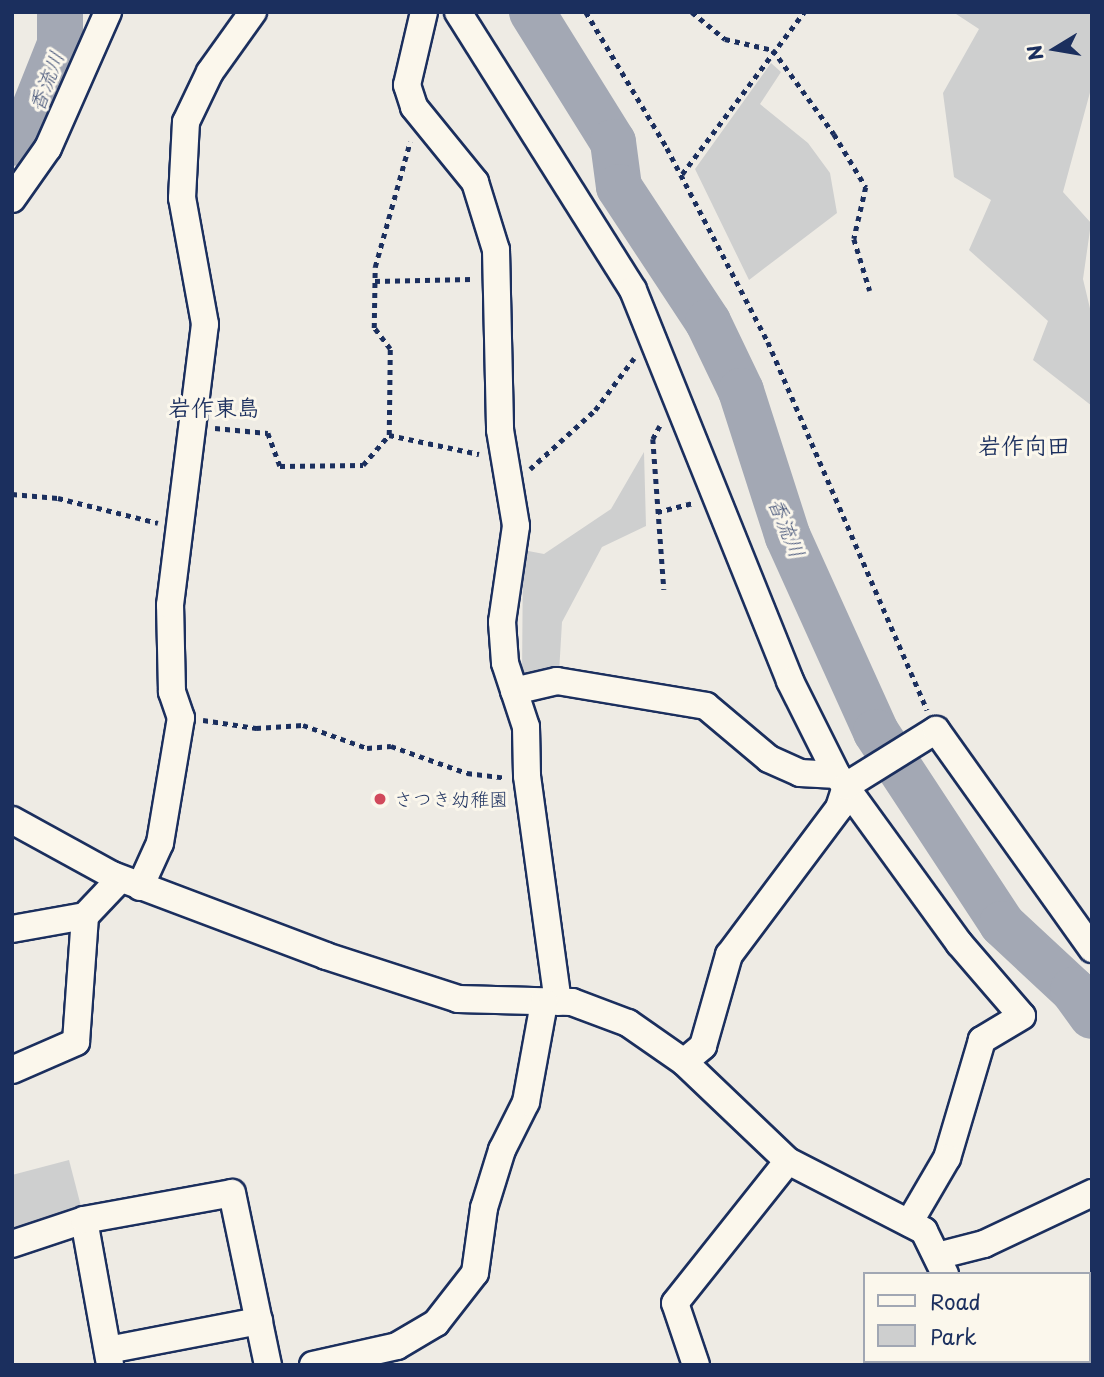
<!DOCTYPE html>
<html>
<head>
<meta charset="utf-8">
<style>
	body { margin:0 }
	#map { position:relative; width:1104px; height:1377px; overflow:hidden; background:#eeebe4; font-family:"Playpen Sans","Klee One",sans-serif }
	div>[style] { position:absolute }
	.green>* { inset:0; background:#cecfcf }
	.river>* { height:46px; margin:-23px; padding:0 23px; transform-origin:23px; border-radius:23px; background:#a3a8b4 }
	.path>* { height:4.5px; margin-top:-2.25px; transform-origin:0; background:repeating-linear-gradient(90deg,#1b2f5e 0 5px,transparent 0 10px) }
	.roads { filter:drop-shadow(2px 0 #1b2f5e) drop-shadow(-2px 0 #1b2f5e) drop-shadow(0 2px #1b2f5e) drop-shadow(0 -2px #1b2f5e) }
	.minor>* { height:26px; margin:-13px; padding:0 13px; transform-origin:13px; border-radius:13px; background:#fbf7ec }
	.dots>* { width:19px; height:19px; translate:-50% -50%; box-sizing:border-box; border:4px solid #fbf7ec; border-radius:50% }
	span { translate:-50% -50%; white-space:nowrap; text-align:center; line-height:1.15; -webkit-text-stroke:6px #fbf7ec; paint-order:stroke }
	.poi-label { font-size:19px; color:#1b2f5e }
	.left { translate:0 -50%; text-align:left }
	.water-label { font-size:21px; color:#445378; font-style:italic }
	.quarter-label { font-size:23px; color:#1b2f5e; font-weight:700 }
	.frame { position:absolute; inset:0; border:14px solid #1b2f5e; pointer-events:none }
	.legend { position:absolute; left:863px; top:1272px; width:228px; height:91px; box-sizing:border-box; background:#fbf7ec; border:2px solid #a1a7b3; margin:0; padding:9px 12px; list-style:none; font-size:21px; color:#1b2f5e }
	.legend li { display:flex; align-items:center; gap:14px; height:35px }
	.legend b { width:35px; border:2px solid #a1a7b3 }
	.north { position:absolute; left:1020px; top:14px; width:70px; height:70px; -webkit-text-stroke:5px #fbf7ec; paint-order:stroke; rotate:259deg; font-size:19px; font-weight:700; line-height:28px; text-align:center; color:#1b2f5e }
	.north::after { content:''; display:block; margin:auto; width:24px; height:32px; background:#1b2f5e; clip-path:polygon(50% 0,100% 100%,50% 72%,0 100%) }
</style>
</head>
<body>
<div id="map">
	<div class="green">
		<div style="clip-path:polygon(953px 12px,1092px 12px,1092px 85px,1063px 192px,1091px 223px,1083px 279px,1092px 317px,1092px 406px,1033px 360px,1048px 321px,969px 250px,991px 200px,954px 177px,943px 93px,979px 29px)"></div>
		<div style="clip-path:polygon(771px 63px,781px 72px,760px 104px,808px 143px,830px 173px,837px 213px,749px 280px,695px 169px)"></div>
		<div style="clip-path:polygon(644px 452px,646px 526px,602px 547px,562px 622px,559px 673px,522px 679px,523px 550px,544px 554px,611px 509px)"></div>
		<div style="clip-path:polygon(69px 1160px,83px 1214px,12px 1230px,12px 1175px)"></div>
	</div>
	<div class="river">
		<div style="left:532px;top:12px;width:153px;rotate:58.1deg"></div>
		<div style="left:613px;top:142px;width:45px;rotate:82.4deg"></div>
		<div style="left:619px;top:187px;width:162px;rotate:56.6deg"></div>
		<div style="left:708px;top:322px;width:76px;rotate:64.4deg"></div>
		<div style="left:741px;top:391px;width:153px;rotate:72.2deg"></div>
		<div style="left:788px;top:537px;width:214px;rotate:65.7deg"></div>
		<div style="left:876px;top:732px;width:230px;rotate:56.7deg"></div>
		<div style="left:1002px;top:924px;width:97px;rotate:42.9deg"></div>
		<div style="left:1073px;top:990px;width:32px;rotate:54deg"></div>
		<div style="left:12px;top:143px;width:27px;rotate:-51deg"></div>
		<div style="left:29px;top:122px;width:84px;rotate:-68.3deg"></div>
		<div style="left:60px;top:44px;width:32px;rotate:-90deg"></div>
	</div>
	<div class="path">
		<div style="left:586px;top:12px;width:158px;rotate:59.2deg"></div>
		<div style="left:667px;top:148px;width:219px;rotate:62.5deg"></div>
		<div style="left:768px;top:342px;width:401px;rotate:66.6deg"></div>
		<div style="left:692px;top:12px;width:43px;rotate:39.3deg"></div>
		<div style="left:725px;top:39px;width:49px;rotate:12.9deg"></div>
		<div style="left:773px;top:50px;width:104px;rotate:54deg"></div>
		<div style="left:834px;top:134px;width:62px;rotate:58.9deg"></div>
		<div style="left:866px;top:187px;width:53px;rotate:103deg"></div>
		<div style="left:854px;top:239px;width:54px;rotate:72.9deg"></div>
		<div style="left:682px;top:174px;width:203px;rotate:-53deg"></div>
		<div style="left:375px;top:281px;width:97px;rotate:-1.2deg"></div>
		<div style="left:660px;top:426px;width:15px;rotate:118deg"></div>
		<div style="left:653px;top:439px;width:151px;rotate:85.8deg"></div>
		<div style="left:215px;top:428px;width:53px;rotate:5.4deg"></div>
		<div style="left:268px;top:433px;width:35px;rotate:70deg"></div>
		<div style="left:280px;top:466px;width:83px;rotate:-0.7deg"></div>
		<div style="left:363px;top:465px;width:40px;rotate:-49deg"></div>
		<div style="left:389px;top:435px;width:92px;rotate:11.9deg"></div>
		<div style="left:389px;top:435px;width:86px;rotate:-89.3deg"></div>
		<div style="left:390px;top:349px;width:26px;rotate:-127deg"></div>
		<div style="left:374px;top:328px;width:61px;rotate:-89.1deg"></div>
		<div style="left:375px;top:267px;width:130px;rotate:-74.4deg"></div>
		<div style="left:530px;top:469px;width:88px;rotate:-42.2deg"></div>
		<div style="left:595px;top:410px;width:65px;rotate:-53.1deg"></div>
		<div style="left:12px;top:494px;width:46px;rotate:5deg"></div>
		<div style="left:58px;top:498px;width:103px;rotate:14deg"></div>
		<div style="left:657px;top:512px;width:37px;rotate:-14deg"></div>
		<div style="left:203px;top:720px;width:54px;rotate:8.6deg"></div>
		<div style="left:256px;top:728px;width:47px;rotate:-3.7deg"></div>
		<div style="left:303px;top:725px;width:68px;rotate:19.8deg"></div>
		<div style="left:367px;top:748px;width:24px;rotate:-5deg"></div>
		<div style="left:391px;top:746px;width:81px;rotate:19.6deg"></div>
		<div style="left:467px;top:773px;width:38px;rotate:7deg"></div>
	</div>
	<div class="roads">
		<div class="minor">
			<div style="left:424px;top:12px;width:75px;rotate:103.1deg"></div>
			<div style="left:407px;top:85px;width:23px;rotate:72deg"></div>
			<div style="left:414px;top:107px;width:97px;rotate:50.9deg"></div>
			<div style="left:475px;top:182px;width:71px;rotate:72.8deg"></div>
			<div style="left:496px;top:250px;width:180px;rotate:88.7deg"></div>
			<div style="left:500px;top:430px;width:97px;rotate:80.5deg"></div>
			<div style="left:516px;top:526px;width:97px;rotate:98.3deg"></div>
			<div style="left:502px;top:622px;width:41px;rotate:85.8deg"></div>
			<div style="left:505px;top:663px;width:67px;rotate:71.8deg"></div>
			<div style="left:526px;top:727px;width:49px;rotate:88.8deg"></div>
			<div style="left:527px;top:776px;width:228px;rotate:82.2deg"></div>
			<div style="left:458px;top:12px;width:328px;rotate:57.8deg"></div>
			<div style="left:633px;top:290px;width:421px;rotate:68.1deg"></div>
			<div style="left:790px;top:681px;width:105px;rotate:63.4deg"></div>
			<div style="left:837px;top:775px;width:208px;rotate:54deg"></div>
			<div style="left:959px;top:943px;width:96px;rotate:49.2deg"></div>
			<div style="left:1022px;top:1016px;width:47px;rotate:149deg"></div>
			<div style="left:982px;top:1040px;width:123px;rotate:106.5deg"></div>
			<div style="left:947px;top:1158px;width:75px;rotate:120.3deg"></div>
			<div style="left:12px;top:199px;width:62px;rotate:-54.8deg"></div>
			<div style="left:48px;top:148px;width:149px;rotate:-66.2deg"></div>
			<div style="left:514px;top:691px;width:44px;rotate:-13.1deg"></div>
			<div style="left:557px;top:681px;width:151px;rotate:9.5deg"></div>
			<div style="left:706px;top:706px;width:82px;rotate:40.1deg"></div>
			<div style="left:769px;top:759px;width:34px;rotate:24deg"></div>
			<div style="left:800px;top:773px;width:37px;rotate:3deg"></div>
			<div style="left:12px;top:820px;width:114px;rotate:28.8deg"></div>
			<div style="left:112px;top:875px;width:229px;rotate:20.7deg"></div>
			<div style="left:326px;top:956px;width:139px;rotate:18deg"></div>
			<div style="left:458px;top:999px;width:114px;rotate:1.5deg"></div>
			<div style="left:572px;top:1002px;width:60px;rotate:20.6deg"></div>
			<div style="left:628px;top:1023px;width:68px;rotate:34.9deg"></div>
			<div style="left:684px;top:1062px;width:144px;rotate:43.6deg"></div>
			<div style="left:788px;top:1161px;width:153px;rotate:27.2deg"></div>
			<div style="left:924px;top:1231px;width:48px;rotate:64deg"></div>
			<div style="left:140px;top:887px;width:48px;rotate:-65.6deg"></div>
			<div style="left:160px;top:843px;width:127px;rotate:-80.5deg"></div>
			<div style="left:181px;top:718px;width:28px;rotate:-109deg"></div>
			<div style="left:172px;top:692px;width:87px;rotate:-91.3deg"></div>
			<div style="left:170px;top:605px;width:283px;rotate:-82.9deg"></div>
			<div style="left:205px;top:324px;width:128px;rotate:-100.3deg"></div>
			<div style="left:182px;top:198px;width:76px;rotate:-87deg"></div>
			<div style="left:186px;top:122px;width:55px;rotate:-64.4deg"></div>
			<div style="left:210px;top:72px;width:74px;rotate:-54.4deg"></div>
			<div style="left:12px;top:929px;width:74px;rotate:-10.1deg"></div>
			<div style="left:85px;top:916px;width:51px;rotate:-46.6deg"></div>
			<div style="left:684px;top:1062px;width:25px;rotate:-40deg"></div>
			<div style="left:703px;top:1046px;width:95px;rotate:-74.1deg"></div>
			<div style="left:729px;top:955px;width:184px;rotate:-53.2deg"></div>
			<div style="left:839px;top:808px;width:23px;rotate:-72deg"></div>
			<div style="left:846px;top:786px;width:106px;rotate:-31.9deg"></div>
			<div style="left:936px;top:730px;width:269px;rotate:54.5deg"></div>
			<div style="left:12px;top:1070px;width:70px;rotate:-23.6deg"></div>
			<div style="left:76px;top:1042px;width:126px;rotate:-85.9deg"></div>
			<div style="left:84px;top:1220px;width:147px;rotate:79.8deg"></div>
			<div style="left:12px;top:1244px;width:76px;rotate:-18.4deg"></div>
			<div style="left:84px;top:1220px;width:150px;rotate:-10.3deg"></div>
			<div style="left:232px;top:1193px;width:176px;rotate:78.2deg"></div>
			<div style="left:937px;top:1256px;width:49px;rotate:-14.3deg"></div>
			<div style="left:984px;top:1244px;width:119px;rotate:-25.3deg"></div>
			<div style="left:108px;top:1350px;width:154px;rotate:-10.9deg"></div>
			<div style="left:985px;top:1361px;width:4px;rotate:63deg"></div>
			<div style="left:313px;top:1365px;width:86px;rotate:-12.7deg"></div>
			<div style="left:397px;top:1346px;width:45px;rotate:-30.5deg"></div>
			<div style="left:436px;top:1323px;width:63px;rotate:-52deg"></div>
			<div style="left:475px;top:1273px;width:66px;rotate:-82.1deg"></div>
			<div style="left:484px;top:1208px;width:61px;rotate:-72.8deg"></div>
			<div style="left:502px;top:1150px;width:54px;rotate:-63.4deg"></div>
			<div style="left:526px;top:1102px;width:101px;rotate:-79.7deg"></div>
			<div style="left:696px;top:1365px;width:65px;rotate:-108.7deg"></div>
			<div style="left:675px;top:1303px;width:181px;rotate:-51.5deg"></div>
		</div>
	</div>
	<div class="dots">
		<div style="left:380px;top:799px;background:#d1495b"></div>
	</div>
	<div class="poi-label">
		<span class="left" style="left:394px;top:799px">さつき幼稚園</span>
	</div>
	<div class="water-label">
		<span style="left:45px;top:81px;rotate:-69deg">香流川</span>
		<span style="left:788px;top:527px;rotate:68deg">香流川</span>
	</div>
	<div class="quarter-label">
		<span style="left:214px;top:407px">岩作東島</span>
		<span style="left:1024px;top:445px">岩作向田</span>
	</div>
	<div class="frame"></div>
	<ul class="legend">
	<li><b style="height:9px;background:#fbf7ec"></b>Road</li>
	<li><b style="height:19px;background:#cecfcf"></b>Park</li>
	</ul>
	<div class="north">N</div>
</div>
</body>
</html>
